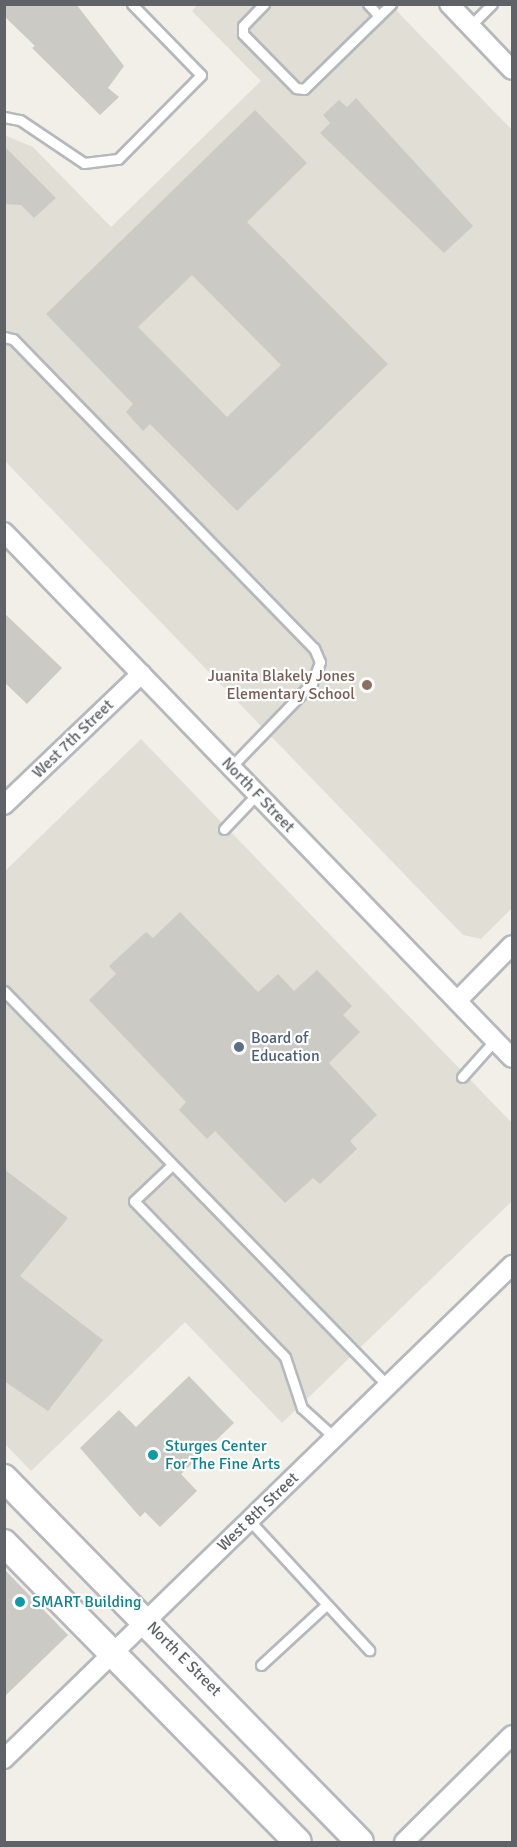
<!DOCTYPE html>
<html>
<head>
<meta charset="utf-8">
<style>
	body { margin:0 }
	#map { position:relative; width:517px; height:1847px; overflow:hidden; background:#f1efe8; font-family:Signika,sans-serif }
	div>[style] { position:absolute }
	.education>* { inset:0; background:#e1ded6 }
	.building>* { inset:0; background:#cccac5 }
	.roads { filter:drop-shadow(2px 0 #b5b8bc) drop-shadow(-2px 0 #b5b8bc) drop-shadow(0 2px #b5b8bc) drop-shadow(0 -2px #b5b8bc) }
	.lane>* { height:9px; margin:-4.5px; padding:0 4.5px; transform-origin:4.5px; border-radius:4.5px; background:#fff }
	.street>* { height:18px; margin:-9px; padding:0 9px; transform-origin:9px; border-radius:9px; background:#fff }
	.secondary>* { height:26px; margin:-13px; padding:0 13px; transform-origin:13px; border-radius:13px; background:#fff }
	.dots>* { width:16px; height:16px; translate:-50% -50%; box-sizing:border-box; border:3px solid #fff; border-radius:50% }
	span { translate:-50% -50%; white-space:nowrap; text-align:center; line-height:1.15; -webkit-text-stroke:4.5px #fff; paint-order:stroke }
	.education-label { font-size:16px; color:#785e54 }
	.right { translate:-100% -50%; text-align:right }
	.street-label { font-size:16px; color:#5f6368 }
	.service-label { font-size:16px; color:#4e5e75 }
	.left { translate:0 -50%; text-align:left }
	.culture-label { font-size:16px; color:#0d838f }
	.frame { position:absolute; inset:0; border:6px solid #5f6368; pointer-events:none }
</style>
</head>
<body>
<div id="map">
	<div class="education">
		<div style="clip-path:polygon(198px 4px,391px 5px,512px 130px,512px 908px,481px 939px,463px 935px,5px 461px,4px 135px,33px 147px,111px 227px,261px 81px,192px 11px)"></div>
		<div style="clip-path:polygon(141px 739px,512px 1123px,512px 1201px,282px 1423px,185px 1322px,31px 1471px,5px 1444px,5px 871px)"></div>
	</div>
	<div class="building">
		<div style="clip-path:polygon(4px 4px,76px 4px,124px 66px,108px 88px,119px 97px,100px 115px,32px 48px,35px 46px,4px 16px)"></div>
		<div style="clip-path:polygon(356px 98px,473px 226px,444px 253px,320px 133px,330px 123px,323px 115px,339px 100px,347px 107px)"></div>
		<div style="clip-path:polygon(evenodd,255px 110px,307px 163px,247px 222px,388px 364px,237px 511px,150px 424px,143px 431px,126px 412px,133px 404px,46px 314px,255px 110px,192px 275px,281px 365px,227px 417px,138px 327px,192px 275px)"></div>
		<div style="clip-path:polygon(4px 146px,56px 198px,34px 218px,21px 205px,4px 204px)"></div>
		<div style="clip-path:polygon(4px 613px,62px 668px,27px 704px,4px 682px)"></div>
		<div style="clip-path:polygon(180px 912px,258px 992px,278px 974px,294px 991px,317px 970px,352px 1006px,343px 1015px,360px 1032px,329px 1063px,377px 1115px,350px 1141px,357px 1149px,320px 1184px,313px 1178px,285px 1203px,215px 1131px,207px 1139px,179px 1110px,186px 1102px,89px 1000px,116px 974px,109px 966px,146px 932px,153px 938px)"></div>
		<div style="clip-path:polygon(4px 1169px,68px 1218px,20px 1276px,103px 1340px,48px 1411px,4px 1381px)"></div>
		<div style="clip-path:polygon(189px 1376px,234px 1423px,181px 1474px,197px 1491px,160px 1527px,145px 1512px,140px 1517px,80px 1448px,119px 1410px,136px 1427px)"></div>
		<div style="clip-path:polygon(4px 1569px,68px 1635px,4px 1697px)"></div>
	</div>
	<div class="roads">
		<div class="lane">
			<div style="left:264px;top:4px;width:30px;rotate:134deg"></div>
			<div style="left:243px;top:26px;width:8px;rotate:90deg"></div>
			<div style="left:243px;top:34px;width:76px;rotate:45.5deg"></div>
			<div style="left:296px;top:88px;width:8px;rotate:7deg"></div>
			<div style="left:304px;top:89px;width:122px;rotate:-44.3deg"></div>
			<div style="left:368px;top:4px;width:16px;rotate:47deg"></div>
			<div style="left:470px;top:26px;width:31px;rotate:-45deg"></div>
			<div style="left:4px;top:117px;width:16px;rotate:11deg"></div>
			<div style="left:20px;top:120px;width:77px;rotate:33.9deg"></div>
			<div style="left:84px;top:163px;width:34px;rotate:-7deg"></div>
			<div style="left:118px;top:159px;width:118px;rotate:-45.3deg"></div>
			<div style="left:201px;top:75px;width:99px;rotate:-134.2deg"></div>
			<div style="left:4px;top:337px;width:9px;rotate:13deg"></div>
			<div style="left:13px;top:339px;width:431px;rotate:45.8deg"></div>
			<div style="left:314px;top:648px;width:15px;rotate:67deg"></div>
			<div style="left:320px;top:662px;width:22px;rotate:111deg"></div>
			<div style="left:312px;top:683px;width:117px;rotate:134deg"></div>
			<div style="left:224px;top:829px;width:48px;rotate:-46.7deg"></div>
			<div style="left:4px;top:991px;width:551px;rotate:45.81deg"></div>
			<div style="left:462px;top:1077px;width:50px;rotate:-48.3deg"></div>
			<div style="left:172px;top:1165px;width:52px;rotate:136.5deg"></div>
			<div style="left:134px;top:1201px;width:217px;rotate:45.9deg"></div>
			<div style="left:285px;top:1357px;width:54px;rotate:71.6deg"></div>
			<div style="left:302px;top:1408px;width:45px;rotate:42.3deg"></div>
			<div style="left:250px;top:1521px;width:176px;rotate:47.3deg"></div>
			<div style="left:261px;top:1665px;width:88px;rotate:-42.7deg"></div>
		</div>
		<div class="street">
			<div style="left:449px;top:4px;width:91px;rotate:46.3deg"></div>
			<div style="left:4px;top:532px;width:731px;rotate:46deg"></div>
			<div style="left:4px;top:805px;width:190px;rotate:-43.7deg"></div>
			<div style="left:457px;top:1001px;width:78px;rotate:-45.5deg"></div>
			<div style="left:4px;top:1759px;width:709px;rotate:-44.2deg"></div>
			<div style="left:404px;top:1842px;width:152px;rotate:-44.7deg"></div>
		</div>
		<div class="secondary">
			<div style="left:4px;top:1478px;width:509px;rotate:45.64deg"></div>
			<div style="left:4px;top:1543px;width:419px;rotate:45.5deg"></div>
		</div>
	</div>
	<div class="dots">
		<div style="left:367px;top:685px;background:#8d6e63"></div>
		<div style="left:239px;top:1047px;background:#5c6f8a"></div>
		<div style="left:153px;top:1455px;background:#0f9aa8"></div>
		<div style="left:20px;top:1602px;background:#0f9aa8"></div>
	</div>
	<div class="education-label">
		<span class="right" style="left:355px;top:685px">Juanita Blakely Jones<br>Elementary School</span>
	</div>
	<div class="street-label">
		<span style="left:73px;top:739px;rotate:-44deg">West 7th Street</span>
		<span style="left:258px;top:795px;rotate:46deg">North F Street</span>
		<span style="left:258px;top:1512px;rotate:-44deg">West 8th Street</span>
		<span style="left:184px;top:1659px;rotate:45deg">North E Street</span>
	</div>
	<div class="service-label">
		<span class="left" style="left:251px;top:1047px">Board of<br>Education</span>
	</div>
	<div class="culture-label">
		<span class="left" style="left:165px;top:1455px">Sturges Center<br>For The Fine Arts</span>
		<span class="left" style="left:32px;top:1602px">SMART Building</span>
	</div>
	<div class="frame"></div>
</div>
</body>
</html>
